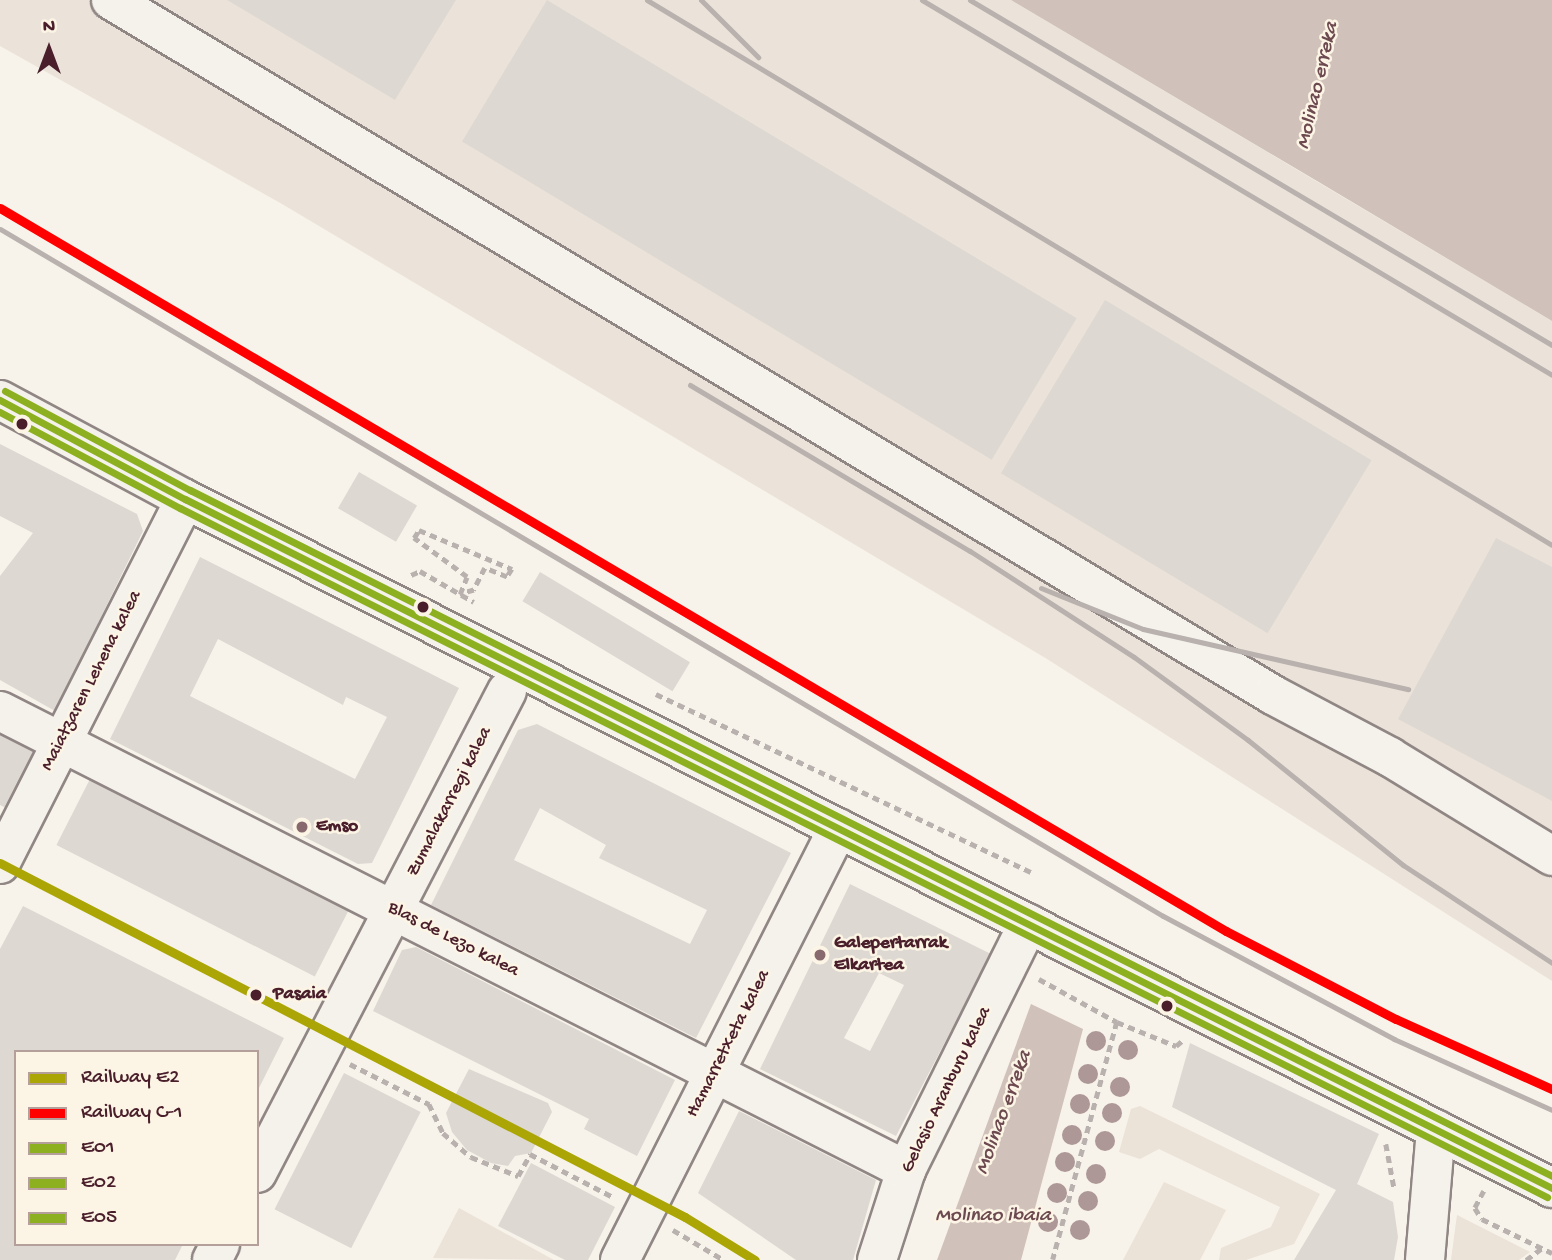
<!DOCTYPE html>
<html>
<head>
<meta charset="utf-8">
<style>
	body { margin:0 }
	#map { position:relative; width:1552px; height:1260px; overflow:hidden; background:#f7f3ea; font-family:"Gochi Hand",sans-serif }
	div>[style] { position:absolute }
	.built>* { inset:0; background:#ebe3d9 }
	.green>* { inset:0; background:#ebe2d8 }
	.water>* { inset:0; background:#d0c1ba }
	.building>* { inset:0; background:#ddd8d2; transform-origin:0 0 }
	.path>* { height:4.5px; margin-top:-2.25px; transform-origin:0; background:repeating-linear-gradient(90deg,#b8b1ae 0 7px,transparent 0 12px) }
	.roads { filter:drop-shadow(2px 0 #908684) drop-shadow(-2px 0 #908684) drop-shadow(0 2px #908684) drop-shadow(0 -2px #908684) }
	.minor>* { height:38px; margin:-19px; padding:0 19px; transform-origin:19px; border-radius:19px; background:#f5f2ec }
	.major>* { height:38px; margin:-19px; padding:0 19px; transform-origin:19px; border-radius:19px; background:#f5f2ec }
	.rail>* { height:5px; margin:-2.5px; padding:0 2.5px; transform-origin:2.5px; border-radius:2.5px; background:#b8b1ae }
	.bus-1>* { height:7px; margin:-3.5px; padding:0 3.5px; transform-origin:3.5px; border-radius:3.5px; background:#8cb020 }
	.bus-2>* { height:7px; margin:-3.5px; padding:0 3.5px; transform-origin:3.5px; border-radius:3.5px; background:#8cb020 }
	.bus-3>* { height:7px; margin:-3.5px; padding:0 3.5px; transform-origin:3.5px; border-radius:3.5px; background:#8cb020 }
	.rail-1>* { height:9px; margin:-4.5px; padding:0 4.5px; transform-origin:4.5px; border-radius:4.5px; background:#aba606 }
	.rail-2>* { height:9px; margin:-4.5px; padding:0 4.5px; transform-origin:4.5px; border-radius:4.5px; background:#f00 }
	.trees>* { width:20px; height:20px; margin:-10px; border-radius:50%; background:#ad9797 }
	.dots>* { width:19px; height:19px; translate:-50% -50%; box-sizing:border-box; border:4px solid #fcf5e5; border-radius:50% }
	span { translate:-50% -50%; white-space:nowrap; text-align:center; line-height:1.15; -webkit-text-stroke:5px #fcf5e5; paint-order:stroke }
	.street-label { font-size:19px; color:#4a1f2b }
	.poi-label { font-size:19px; color:#4a1f2b; font-weight:700 }
	.left { translate:0 -50%; text-align:left }
	.stop-label { font-size:19px; color:#4a1f2b; font-weight:700 }
	.water-label { font-size:21px; color:#6d4950; font-style:italic }
	.legend { position:absolute; left:14px; top:1050px; width:245px; height:196px; box-sizing:border-box; background:#fcf5e5; border:2px solid #b59f9b; margin:0; padding:9px 12px; list-style:none; font-size:21px; color:#4a1f2b }
	.legend li { display:flex; align-items:center; gap:14px; height:35px }
	.legend b { width:35px; border:2px solid #b59f9b }
	.north { position:absolute; left:14px; top:14px; width:70px; height:70px; -webkit-text-stroke:5px #fcf5e5; paint-order:stroke; rotate:0deg; font-size:19px; font-weight:700; line-height:28px; text-align:center; color:#4a1f2b }
	.north::after { content:''; display:block; margin:auto; width:24px; height:32px; background:#4a1f2b; clip-path:polygon(50% 0,100% 100%,50% 72%,0 100%) }
</style>
</head>
<body>
<div id="map">
	<div class="built">
		<div style="clip-path:polygon(0 0,1011px 0,1552px 321px,1552px 981px,1047px 659px,282px 204px,0 46px)"></div>
	</div>
	<div class="green">
		<div style="clip-path:polygon(1140px 1106px,1320px 1194px,1294px 1244px,1246px 1260px,1219px 1260px,1221px 1248px,1271px 1227px,1280px 1207px,1159px 1149px,1140px 1159px,1119px 1152px,1131px 1109px)"></div>
		<div style="clip-path:polygon(1164px 1182px,1226px 1210px,1200px 1260px,1123px 1260px)"></div>
		<div style="clip-path:polygon(459px 1208px,554px 1260px,433px 1258px)"></div>
		<div style="clip-path:polygon(1457px 1215px,1530px 1252px,1519px 1260px,1451px 1260px)"></div>
	</div>
	<div class="water">
		<div style="clip-path:polygon(1011px 0,1552px 0,1552px 321px,1317px 181px)"></div>
		<div style="clip-path:polygon(1031px 1004px,1083px 1029px,1021px 1260px,937px 1260px)"></div>
	</div>
	<div class="building">
		<div style="clip-path:polygon(227px 0,456px 0,395px 100px)"></div>
		<div style="left:547px;top:0;width:618px;height:165px;rotate:31deg"></div>
		<div style="left:1105px;top:300px;width:311px;height:202px;rotate:31deg"></div>
		<div style="clip-path:polygon(0 444px,137px 514px,143px 531px,55px 711px,0 680px,0 576px,33px 533px,0 516px)"></div>
		<div style="left:359px;top:472px;width:67px;height:42px;rotate:30deg"></div>
		<div style="clip-path:polygon(1496px 538px,1552px 567px,1552px 801px,1398px 719px)"></div>
		<div style="clip-path:polygon(evenodd,200px 557px,459px 688px,372px 863px,358px 864px,110px 739px,200px 557px,218px 639px,343px 705px,346px 697px,387px 717px,355px 779px,190px 696px,218px 639px)"></div>
		<div style="left:540px;top:572px;width:175px;height:34px;rotate:31deg"></div>
		<div style="clip-path:polygon(evenodd,537px 724px,791px 853px,696px 1038px,431px 905px,518px 730px,537px 724px,540px 808px,606px 845px,599px 858px,707px 910px,690px 944px,514px 860px,540px 808px)"></div>
		<div style="clip-path:polygon(0 728px,37px 747px,6px 808px,0 805px)"></div>
		<div style="left:90px;top:779px;width:290px;height:74px;rotate:27deg"></div>
		<div style="clip-path:polygon(evenodd,850px 884px,991px 954px,896px 1136px,760px 1069px,850px 884px,879px 973px,904px 985px,870px 1051px,844px 1038px,879px 973px)"></div>
		<div style="clip-path:polygon(23px 906px,284px 1038px,257px 1092px,257px 1052px,16px 1052px,16px 1244px,183px 1244px,175px 1260px,0 1260px,0 949px)"></div>
		<div style="clip-path:polygon(416px 947px,675px 1080px,637px 1156px,584px 1129px,589px 1119px,373px 1011px,402px 950px)"></div>
		<div style="clip-path:polygon(1190px 1043px,1379px 1134px,1357px 1184px,1393px 1202px,1398px 1237px,1394px 1260px,1294px 1260px,1336px 1190px,1172px 1107px)"></div>
		<div style="clip-path:polygon(469px 1069px,548px 1103px,552px 1112px,531px 1153px,515px 1156px,508px 1166px,491px 1163px,467px 1150px,452px 1132px,446px 1113px)"></div>
		<div style="left:344px;top:1073px;width:86px;height:153px;rotate:27deg"></div>
		<div style="clip-path:polygon(739px 1111px,876px 1180px,853px 1260px,796px 1260px,698px 1193px)"></div>
		<div style="clip-path:polygon(531px 1163px,615px 1207px,588px 1260px,565px 1260px,498px 1226px)"></div>
	</div>
	<div class="path">
		<div style="left:419px;top:530px;width:101px;rotate:22.8deg"></div>
		<div style="left:512px;top:569px;width:9px;rotate:122deg"></div>
		<div style="left:507px;top:577px;width:24px;rotate:-158deg"></div>
		<div style="left:485px;top:568px;width:25px;rotate:117deg"></div>
		<div style="left:474px;top:590px;width:15px;rotate:164deg"></div>
		<div style="left:460px;top:594px;width:18px;rotate:-68deg"></div>
		<div style="left:467px;top:577px;width:66px;rotate:-143.7deg"></div>
		<div style="left:414px;top:538px;width:9px;rotate:-58deg"></div>
		<div style="left:411px;top:575px;width:10px;rotate:-24deg"></div>
		<div style="left:420px;top:571px;width:62px;rotate:29.9deg"></div>
		<div style="left:656px;top:694px;width:415px;rotate:25.4deg"></div>
		<div style="left:1039px;top:979px;width:89px;rotate:28.9deg"></div>
		<div style="left:1117px;top:1022px;width:246px;rotate:105.1deg"></div>
		<div style="left:1117px;top:1022px;width:64px;rotate:22.1deg"></div>
		<div style="left:1176px;top:1046px;width:9px;rotate:-41deg"></div>
		<div style="left:350px;top:1064px;width:89px;rotate:26.9deg"></div>
		<div style="left:429px;top:1104px;width:32px;rotate:64deg"></div>
		<div style="left:443px;top:1133px;width:37px;rotate:41deg"></div>
		<div style="left:471px;top:1157px;width:51px;rotate:22deg"></div>
		<div style="left:518px;top:1176px;width:25px;rotate:-61deg"></div>
		<div style="left:530px;top:1154px;width:93px;rotate:27.4deg"></div>
		<div style="left:1386px;top:1144px;width:44px;rotate:79.5deg"></div>
		<div style="left:1484px;top:1191px;width:19px;rotate:118deg"></div>
		<div style="left:1475px;top:1208px;width:13px;rotate:58deg"></div>
		<div style="left:1482px;top:1219px;width:78px;rotate:25.9deg"></div>
		<div style="left:673px;top:1230px;width:59px;rotate:30.5deg"></div>
		<div style="left:1526px;top:1260px;width:20px;rotate:-37deg"></div>
	</div>
	<div class="roads">
		<div class="minor">
			<div style="left:111px;top:0;width:1354px;rotate:30.88deg"></div>
			<div style="left:1273px;top:695px;width:132px;rotate:27.9deg"></div>
			<div style="left:1390px;top:757px;width:190px;rotate:31.4deg"></div>
			<div style="left:0;top:711px;width:1016px;rotate:26.87deg"></div>
			<div style="left:0;top:864px;width:409px;rotate:-63.1deg"></div>
			<div style="left:257px;top:1173px;width:543px;rotate:-62.59deg"></div>
			<div style="left:212px;top:1260px;width:18px;rotate:-63deg"></div>
			<div style="left:620px;top:1260px;width:484px;rotate:-63.2deg"></div>
			<div style="left:877px;top:1260px;width:95px;rotate:-72.1deg"></div>
			<div style="left:906px;top:1170px;width:275px;rotate:-63.6deg"></div>
			<div style="left:1425px;top:1260px;width:131px;rotate:-85.2deg"></div>
		</div>
		<div class="major">
			<div style="left:0;top:400px;width:210px;rotate:28.2deg"></div>
			<div style="left:185px;top:499px;width:1531px;rotate:26.75deg"></div>
		</div>
	</div>
	<div class="rail">
		<div style="left:647px;top:0;width:1056px;rotate:31.06deg"></div>
		<div style="left:701px;top:0;width:81px;rotate:45deg"></div>
		<div style="left:922px;top:0;width:733px;rotate:30.76deg"></div>
		<div style="left:970px;top:0;width:677px;rotate:30.66deg"></div>
		<div style="left:0;top:229px;width:1351px;rotate:30.57deg"></div>
		<div style="left:1163px;top:916px;width:262px;rotate:28deg"></div>
		<div style="left:1394px;top:1039px;width:173px;rotate:24.2deg"></div>
		<div style="left:690px;top:385px;width:326px;rotate:30.7deg"></div>
		<div style="left:970px;top:551px;width:195px;rotate:32.9deg"></div>
		<div style="left:1134px;top:657px;width:141px;rotate:36.1deg"></div>
		<div style="left:1248px;top:740px;width:199px;rotate:38.9deg"></div>
		<div style="left:1403px;top:865px;width:178px;rotate:33.3deg"></div>
		<div style="left:1041px;top:588px;width:110px;rotate:21.9deg"></div>
		<div style="left:1143px;top:629px;width:272px;rotate:12.8deg"></div>
	</div>
	<div class="bus-1">
		<div style="left:0;top:400px;width:210px;rotate:28.2deg"></div>
		<div style="left:185px;top:499px;width:1531px;rotate:26.75deg"></div>
	</div>
	<div class="bus-2">
		<div style="left:0;top:412px;width:204px;rotate:28.1deg"></div>
		<div style="left:180px;top:508px;width:1531px;rotate:26.75deg"></div>
	</div>
	<div class="bus-3">
		<div style="left:5px;top:391px;width:210px;rotate:28.2deg"></div>
		<div style="left:190px;top:490px;width:1525px;rotate:26.73deg"></div>
	</div>
	<div class="rail-1">
		<div style="left:0;top:863px;width:771px;rotate:27.33deg"></div>
		<div style="left:685px;top:1217px;width:82px;rotate:31.6deg"></div>
	</div>
	<div class="rail-2">
		<div style="left:0;top:208px;width:1423px;rotate:30.53deg"></div>
		<div style="left:1226px;top:931px;width:191px;rotate:27.4deg"></div>
		<div style="left:1396px;top:1019px;width:171px;rotate:24.2deg"></div>
	</div>
	<div class="trees">
		<div style="left:1096px;top:1041px"></div>
		<div style="left:1128px;top:1050px"></div>
		<div style="left:1088px;top:1074px"></div>
		<div style="left:1120px;top:1087px"></div>
		<div style="left:1080px;top:1104px"></div>
		<div style="left:1112px;top:1113px"></div>
		<div style="left:1072px;top:1135px"></div>
		<div style="left:1105px;top:1141px"></div>
		<div style="left:1065px;top:1162px"></div>
		<div style="left:1096px;top:1174px"></div>
		<div style="left:1057px;top:1193px"></div>
		<div style="left:1088px;top:1201px"></div>
		<div style="left:1048px;top:1222px"></div>
		<div style="left:1080px;top:1230px"></div>
	</div>
	<div class="dots">
		<div style="left:22px;top:424px;background:#4a1f2b"></div>
		<div style="left:423px;top:607px;background:#4a1f2b"></div>
		<div style="left:302px;top:827px;background:#87696e"></div>
		<div style="left:820px;top:955px;background:#87696e"></div>
		<div style="left:256px;top:995px;background:#4a1f2b"></div>
		<div style="left:1167px;top:1006px;background:#4a1f2b"></div>
	</div>
	<div class="street-label">
		<span style="left:92px;top:681px;rotate:-63deg">Maiatzaren Lehena kalea</span>
		<span style="left:450px;top:802px;rotate:-63deg">Zumalakarregi kalea</span>
		<span style="left:453px;top:940px;rotate:27deg">Blas de Lezo kalea</span>
		<span style="left:729px;top:1044px;rotate:-63deg">Hamarretxeta kalea</span>
		<span style="left:947px;top:1090px;rotate:-64deg">Gelasio Aranburu kalea</span>
	</div>
	<div class="poi-label">
		<span class="left" style="left:316px;top:827px">Emso</span>
		<span class="left" style="left:834px;top:955px">Galepertarrak<br>Elkartea</span>
	</div>
	<div class="stop-label">
		<span class="left" style="left:273px;top:995px">Pasaia</span>
	</div>
	<div class="water-label">
		<span style="left:1319px;top:86px;rotate:-77deg">Molinao erreka</span>
		<span style="left:1005px;top:1113px;rotate:-70deg">Molinao erreka</span>
		<span style="left:993px;top:1217px">Molinao ibaia</span>
	</div>
	<ul class="legend">
	<li><b style="height:9px;background:#aba606"></b>Railway E2</li>
	<li><b style="height:9px;background:#f00"></b>Railway C-1</li>
	<li><b style="height:9px;background:#8cb020"></b>E01</li>
	<li><b style="height:9px;background:#8cb020"></b>E02</li>
	<li><b style="height:9px;background:#8cb020"></b>E05</li>
	</ul>
	<div class="north">N</div>
</div>
</body>
</html>
